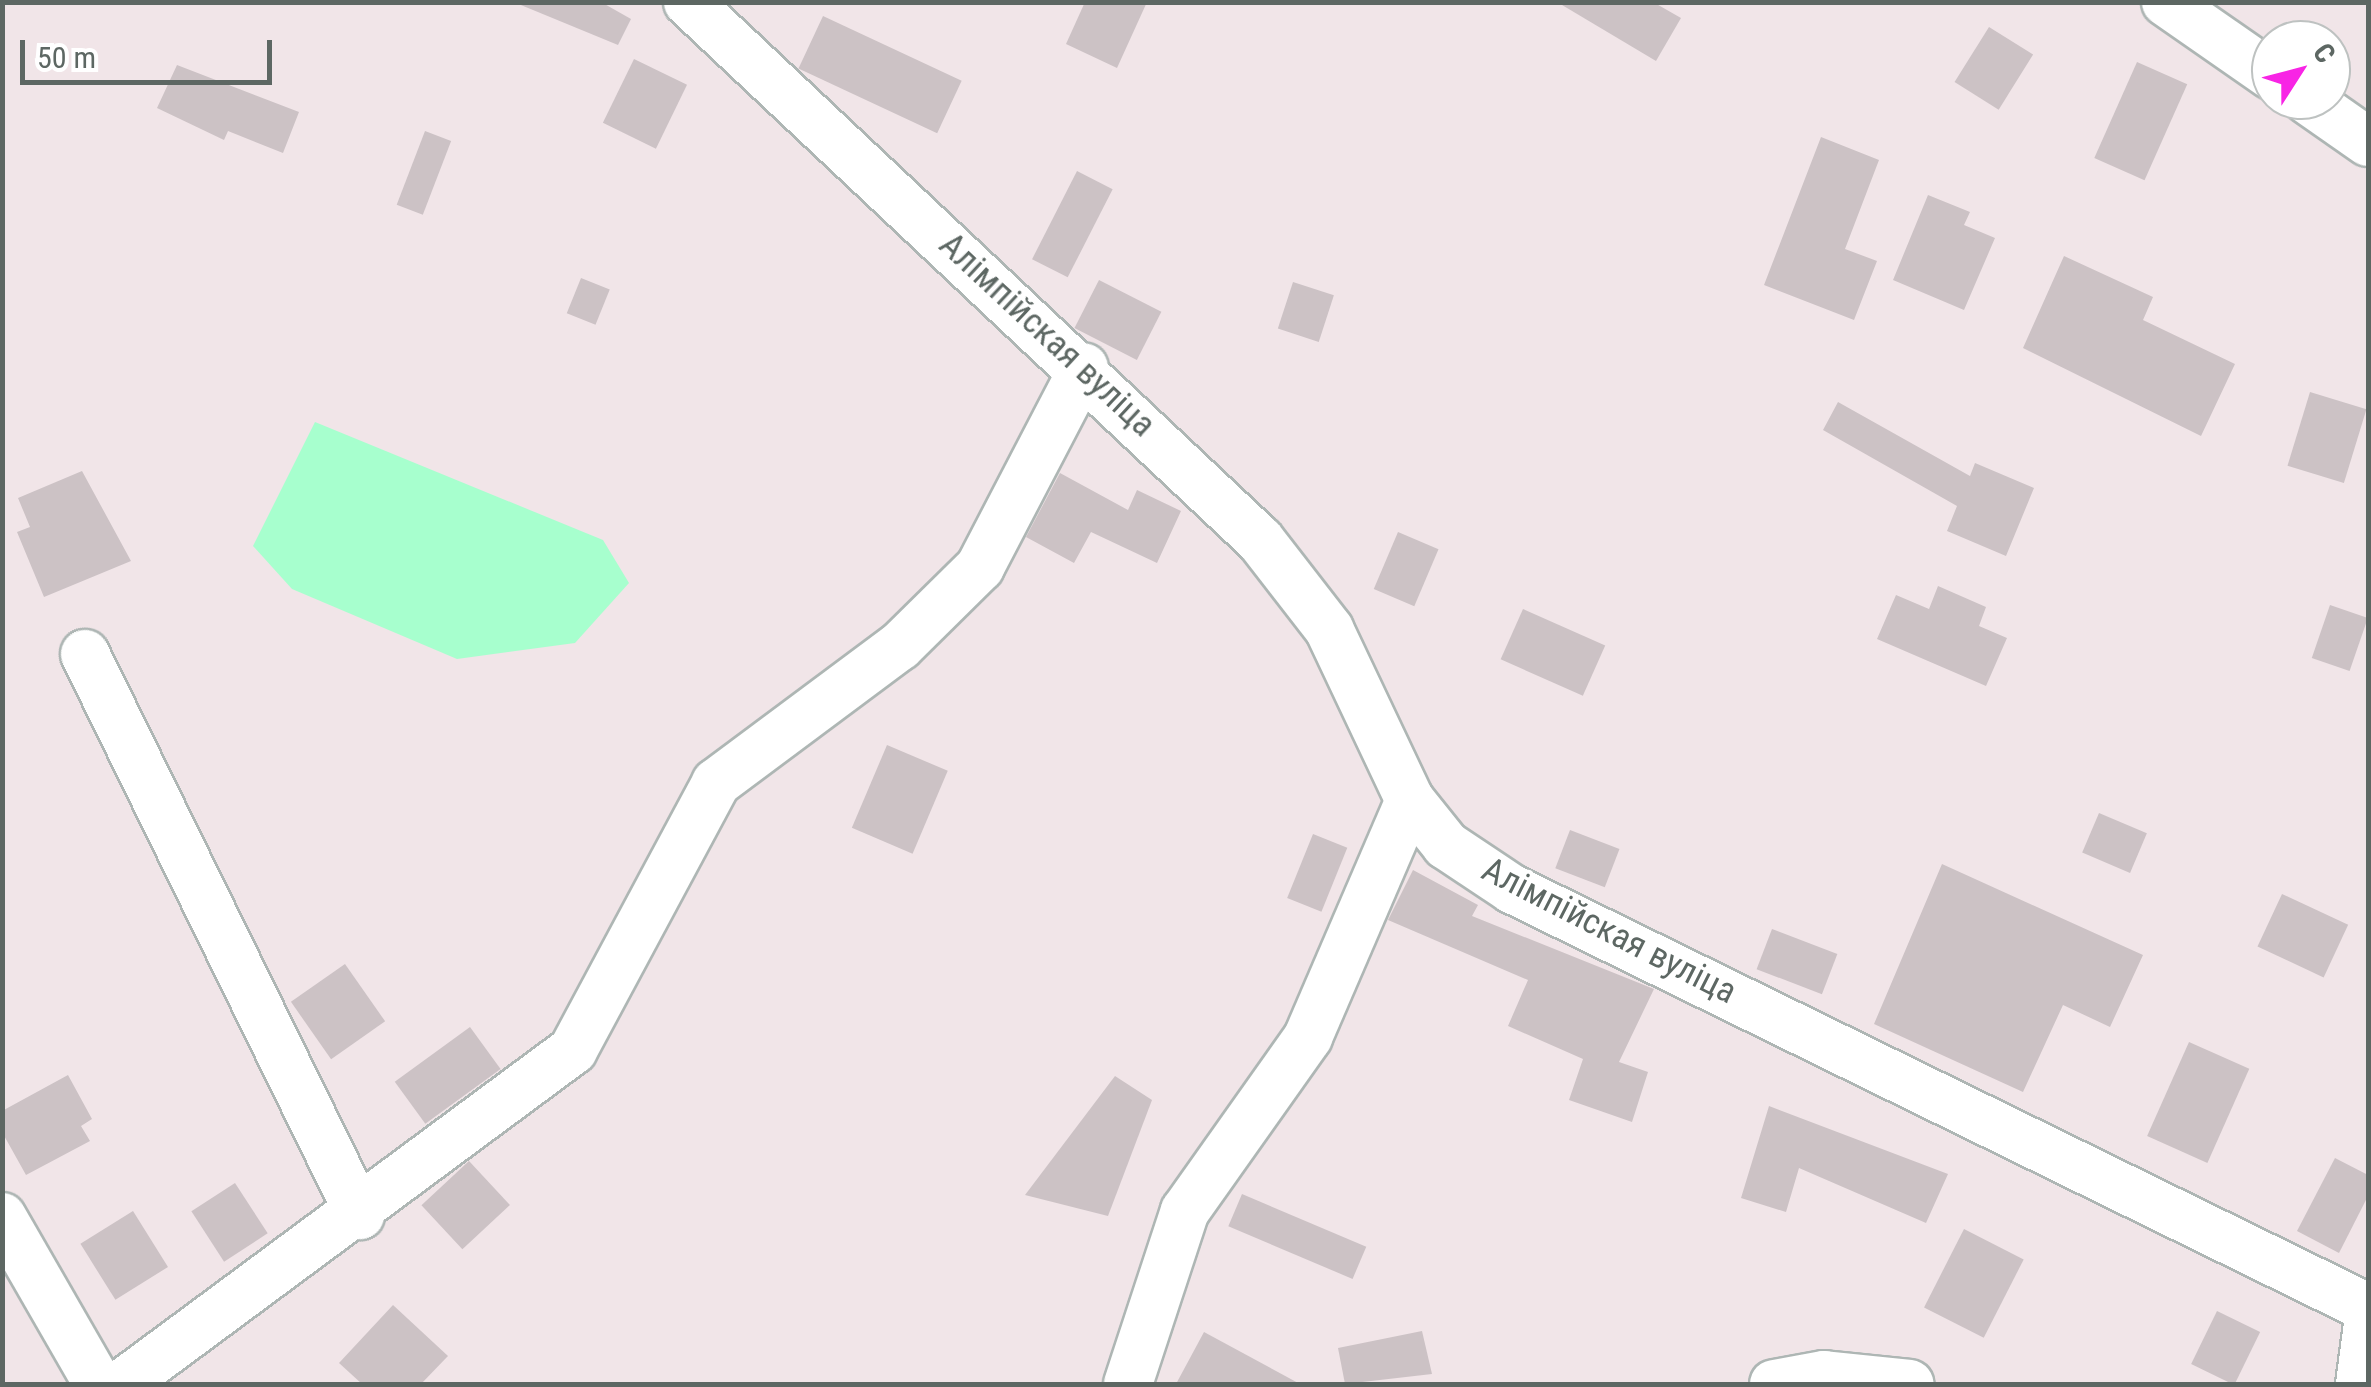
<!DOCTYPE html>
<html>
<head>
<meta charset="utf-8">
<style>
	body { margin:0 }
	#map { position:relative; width:2371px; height:1387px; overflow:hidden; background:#f1e5e8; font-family:"Roboto Condensed",sans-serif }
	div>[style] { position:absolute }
	.water>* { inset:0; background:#a7ffce }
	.building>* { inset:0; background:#ccc2c5; transform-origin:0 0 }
	.roads { filter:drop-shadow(2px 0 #aeb6b4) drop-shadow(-2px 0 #aeb6b4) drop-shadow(0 2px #aeb6b4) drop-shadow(0 -2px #aeb6b4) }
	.minor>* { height:48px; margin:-24px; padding:0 24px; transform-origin:24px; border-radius:24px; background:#fff }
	span { translate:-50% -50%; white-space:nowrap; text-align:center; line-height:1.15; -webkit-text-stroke:8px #fff; paint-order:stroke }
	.street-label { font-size:35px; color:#5d6763 }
	.frame { position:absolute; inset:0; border:5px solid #5d6763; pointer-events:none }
	.north { position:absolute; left:2251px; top:20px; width:100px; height:100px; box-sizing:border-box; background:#fff; border:2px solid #bec2c1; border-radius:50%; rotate:54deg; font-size:28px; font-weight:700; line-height:40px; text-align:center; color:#5d6763 }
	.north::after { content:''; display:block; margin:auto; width:35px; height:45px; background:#f824e5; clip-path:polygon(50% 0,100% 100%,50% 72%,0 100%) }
	.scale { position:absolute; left:20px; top:40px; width:252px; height:45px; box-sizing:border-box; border:5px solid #5d6763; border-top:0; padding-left:12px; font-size:30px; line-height:35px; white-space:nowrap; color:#5d6763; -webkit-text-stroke:8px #fff; paint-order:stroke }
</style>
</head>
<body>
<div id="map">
	<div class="water">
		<div style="clip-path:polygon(315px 422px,603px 540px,629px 583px,575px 643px,457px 659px,292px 589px,253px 546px)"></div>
	</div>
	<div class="building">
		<div style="clip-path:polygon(601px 2px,631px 19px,618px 45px,516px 3px)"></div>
		<div style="clip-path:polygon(1085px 2px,1147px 2px,1117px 68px,1066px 44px)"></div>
		<div style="clip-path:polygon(1557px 2px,1653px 2px,1681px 18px,1656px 61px)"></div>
		<div style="left:823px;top:16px;width:153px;height:58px;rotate:25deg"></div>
		<div style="left:1989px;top:27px;width:52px;height:65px;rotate:32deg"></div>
		<div style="left:634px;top:59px;width:59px;height:71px;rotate:26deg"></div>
		<div style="left:2137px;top:62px;width:55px;height:105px;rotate:24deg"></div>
		<div style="clip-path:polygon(177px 65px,299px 112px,283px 153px,228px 131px,224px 140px,157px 108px)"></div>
		<div style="left:425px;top:131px;width:28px;height:79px;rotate:21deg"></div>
		<div style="clip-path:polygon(1821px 137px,1879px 160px,1845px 249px,1877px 261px,1854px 320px,1764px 285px)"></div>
		<div style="left:1077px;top:171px;width:40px;height:99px;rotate:27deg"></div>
		<div style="clip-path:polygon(1928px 195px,1970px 212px,1964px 225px,1995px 238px,1964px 310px,1893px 280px)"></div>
		<div style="clip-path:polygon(2064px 256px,2153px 297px,2143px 320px,2235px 364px,2201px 436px,2023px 348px)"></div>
		<div style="left:581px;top:278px;width:31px;height:38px;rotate:22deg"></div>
		<div style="left:1099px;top:280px;width:70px;height:54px;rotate:27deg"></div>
		<div style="left:1293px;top:282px;width:43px;height:49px;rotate:18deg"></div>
		<div style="left:2310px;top:392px;width:59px;height:77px;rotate:17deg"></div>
		<div style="clip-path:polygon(1838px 402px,1970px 476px,1975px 463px,2034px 488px,2006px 556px,1947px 531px,1957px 506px,1823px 430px)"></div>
		<div style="clip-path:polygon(82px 471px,131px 561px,44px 597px,17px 532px,30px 527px,18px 498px)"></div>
		<div style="clip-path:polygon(1060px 473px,1128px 510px,1137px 490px,1181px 511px,1157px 563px,1091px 532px,1074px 563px,1026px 537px)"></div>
		<div style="left:1398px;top:532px;width:44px;height:62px;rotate:23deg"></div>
		<div style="clip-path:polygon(1938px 586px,1986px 607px,1979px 626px,2007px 638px,1986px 686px,1877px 639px,1896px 595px,1929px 609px)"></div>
		<div style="left:2330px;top:605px;width:40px;height:56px;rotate:19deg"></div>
		<div style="left:1523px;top:609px;width:90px;height:55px;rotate:24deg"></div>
		<div style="left:887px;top:745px;width:66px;height:90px;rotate:23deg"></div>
		<div style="left:2099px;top:813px;width:52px;height:43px;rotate:23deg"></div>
		<div style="left:1570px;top:830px;width:53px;height:41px;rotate:21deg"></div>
		<div style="left:1313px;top:834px;width:37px;height:69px;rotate:22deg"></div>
		<div style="clip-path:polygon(1942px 864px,2143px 955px,2110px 1027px,2063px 1005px,2023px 1092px,1874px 1024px)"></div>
		<div style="clip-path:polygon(1413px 870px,1478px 905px,1472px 916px,1654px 989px,1619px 1062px,1648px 1072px,1632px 1122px,1569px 1100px,1583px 1059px,1508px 1026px,1528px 980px,1388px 920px)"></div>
		<div style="left:2282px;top:894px;width:73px;height:58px;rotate:25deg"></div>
		<div style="left:1772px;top:929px;width:70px;height:43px;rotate:21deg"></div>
		<div style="left:345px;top:964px;width:70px;height:66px;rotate:55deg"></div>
		<div style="left:470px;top:1027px;width:52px;height:93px;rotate:54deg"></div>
		<div style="left:2189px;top:1042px;width:66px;height:103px;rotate:24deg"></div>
		<div style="clip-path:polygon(68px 1075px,92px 1119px,81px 1126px,90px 1141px,26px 1175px,2px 1132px,2px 1111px)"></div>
		<div style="clip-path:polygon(1115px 1076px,1152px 1100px,1108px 1216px,1025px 1195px)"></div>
		<div style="clip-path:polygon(1769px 1106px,1948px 1174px,1926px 1223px,1799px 1168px,1786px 1212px,1741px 1198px)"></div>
		<div style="clip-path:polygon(2335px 1158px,2368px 1175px,2368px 1196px,2339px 1253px,2297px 1231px)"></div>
		<div style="left:469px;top:1161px;width:60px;height:65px;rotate:47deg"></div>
		<div style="left:235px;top:1183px;width:60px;height:52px;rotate:57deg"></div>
		<div style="left:1242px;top:1194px;width:135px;height:35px;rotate:23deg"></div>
		<div style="left:133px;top:1211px;width:66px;height:62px;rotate:58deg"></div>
		<div style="left:1964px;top:1229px;width:67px;height:88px;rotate:27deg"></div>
		<div style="clip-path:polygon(393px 1305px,448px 1356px,421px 1384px,362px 1384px,339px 1363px)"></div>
		<div style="left:2217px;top:1311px;width:48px;height:59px;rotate:26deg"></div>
		<div style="clip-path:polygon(1422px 1331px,1432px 1374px,1345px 1384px,1338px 1348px)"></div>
		<div style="clip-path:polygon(1204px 1332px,1300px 1384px,1176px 1384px)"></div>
	</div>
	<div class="roads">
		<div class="minor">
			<div style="left:688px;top:2px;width:785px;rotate:43.25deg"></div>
			<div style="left:1260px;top:540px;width:113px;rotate:52.2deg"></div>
			<div style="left:1329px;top:629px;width:189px;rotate:64.7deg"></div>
			<div style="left:1410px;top:800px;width:58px;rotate:51.3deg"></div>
			<div style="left:1446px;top:845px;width:79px;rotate:33.7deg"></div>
			<div style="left:1512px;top:889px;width:953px;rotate:26.08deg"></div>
			<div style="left:2166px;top:2px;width:128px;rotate:34.8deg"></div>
			<div style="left:2308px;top:100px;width:73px;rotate:35deg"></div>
			<div style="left:85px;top:654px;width:625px;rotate:63.89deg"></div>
			<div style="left:2px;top:1217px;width:193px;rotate:60.1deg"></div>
			<div style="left:122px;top:1384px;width:561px;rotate:-36.52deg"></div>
			<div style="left:573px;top:1050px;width:303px;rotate:-61.8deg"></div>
			<div style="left:716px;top:783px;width:229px;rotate:-36.7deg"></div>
			<div style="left:900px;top:646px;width:112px;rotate:-44.6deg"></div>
			<div style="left:980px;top:567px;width:225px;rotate:-62.5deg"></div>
			<div style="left:1128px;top:1384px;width:182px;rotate:-71.8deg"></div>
			<div style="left:1185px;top:1211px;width:213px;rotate:-54.7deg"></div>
			<div style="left:1308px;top:1037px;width:258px;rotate:-66.7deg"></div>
			<div style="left:1774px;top:1384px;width:51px;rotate:-10.2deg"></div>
			<div style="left:1824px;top:1375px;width:86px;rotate:6deg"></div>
			<div style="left:2360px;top:1384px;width:61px;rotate:-82.4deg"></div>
		</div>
	</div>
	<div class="street-label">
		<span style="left:1047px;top:335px;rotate:43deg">Алімпійская вуліца</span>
		<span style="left:1609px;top:931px;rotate:27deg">Алімпійская вуліца</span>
	</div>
	<div class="frame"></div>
	<div class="north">С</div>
	<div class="scale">50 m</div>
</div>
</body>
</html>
